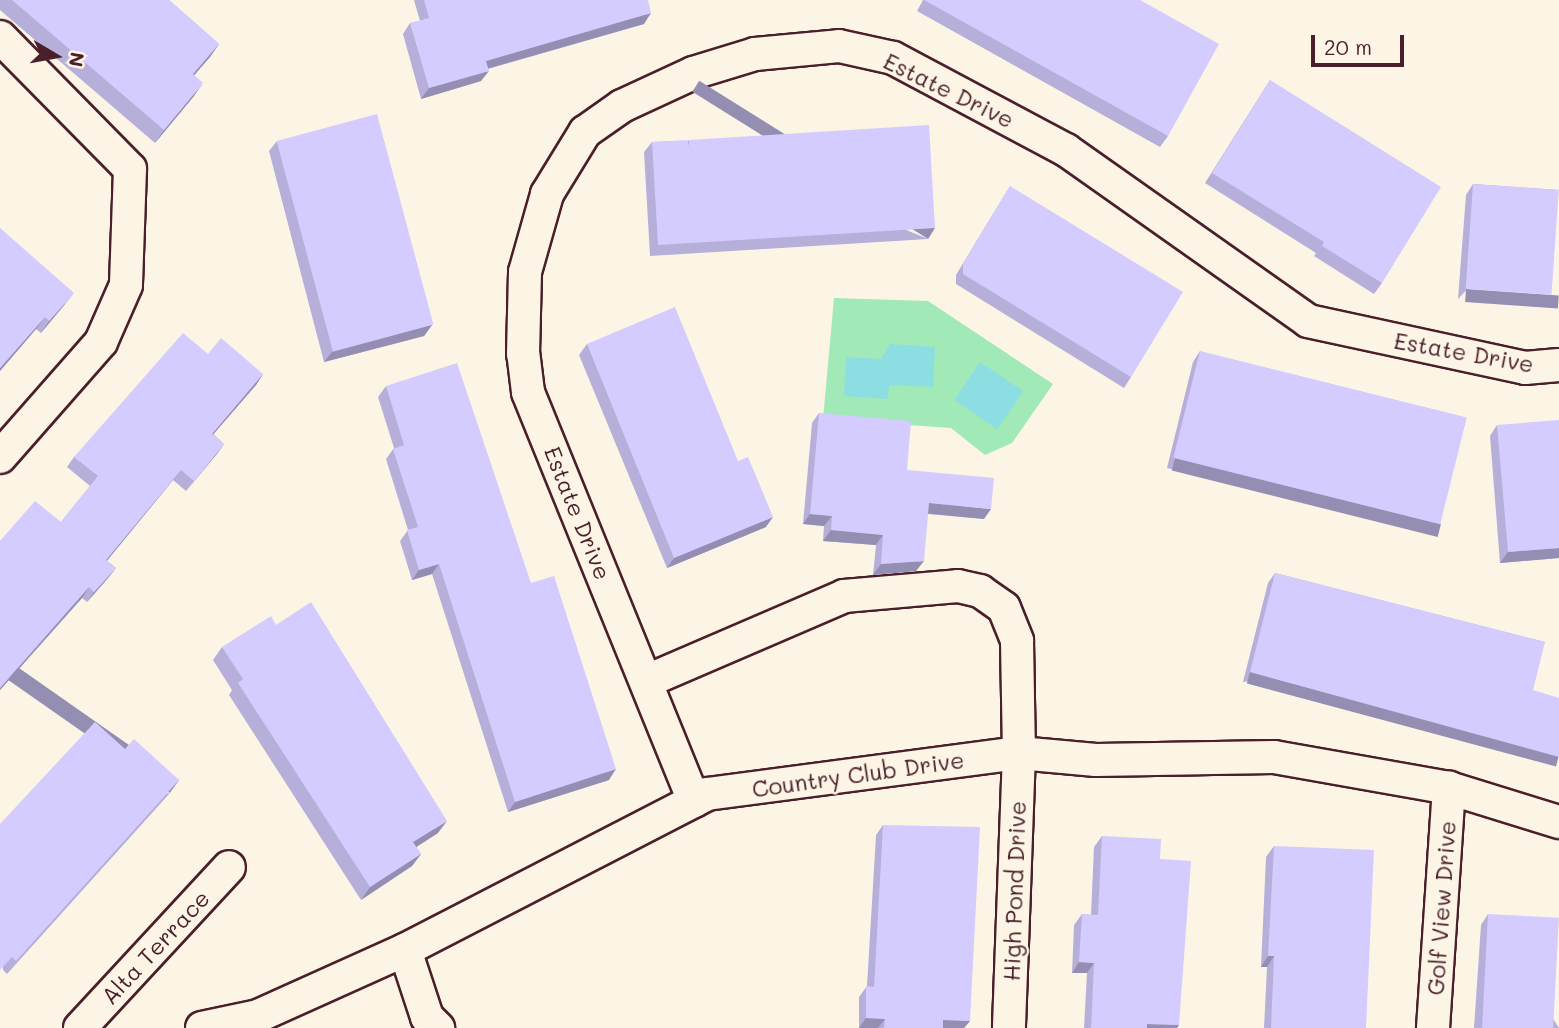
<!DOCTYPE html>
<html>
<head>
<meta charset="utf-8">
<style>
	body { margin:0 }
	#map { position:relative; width:1559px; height:1028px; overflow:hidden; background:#fcf5e5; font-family:Mali,sans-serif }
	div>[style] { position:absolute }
	.green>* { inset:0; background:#a1e9b7 }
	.water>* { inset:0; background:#8cdee2; transform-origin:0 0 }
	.roads { filter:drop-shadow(2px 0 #4a1f2b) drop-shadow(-2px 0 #4a1f2b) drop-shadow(0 2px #4a1f2b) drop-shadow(0 -2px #4a1f2b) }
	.minor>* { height:32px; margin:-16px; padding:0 16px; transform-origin:16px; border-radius:16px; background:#fcf5e5 }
	.wall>* { inset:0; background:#b6afda }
	.shaded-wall>* { inset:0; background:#948eb2; transform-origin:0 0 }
	.building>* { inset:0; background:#d4cbfe; transform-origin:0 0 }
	span { translate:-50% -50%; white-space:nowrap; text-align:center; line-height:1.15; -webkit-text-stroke:5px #fcf5e5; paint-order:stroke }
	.street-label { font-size:23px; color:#4a1f2b }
	.north { position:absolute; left:21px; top:21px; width:70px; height:70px; -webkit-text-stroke:5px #fcf5e5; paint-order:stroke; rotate:100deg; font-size:19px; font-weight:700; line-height:28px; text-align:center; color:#4a1f2b }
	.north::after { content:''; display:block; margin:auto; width:24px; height:32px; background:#4a1f2b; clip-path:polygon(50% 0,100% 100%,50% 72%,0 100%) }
	.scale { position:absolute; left:1311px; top:35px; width:93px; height:32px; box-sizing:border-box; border:4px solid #4a1f2b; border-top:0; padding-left:9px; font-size:21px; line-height:24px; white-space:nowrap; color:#4a1f2b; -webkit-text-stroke:5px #fcf5e5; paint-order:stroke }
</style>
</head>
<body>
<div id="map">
	<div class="green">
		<div style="clip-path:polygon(834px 298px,928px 301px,1053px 384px,1012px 443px,985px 455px,951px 428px,823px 419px)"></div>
	</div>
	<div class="water">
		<div style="clip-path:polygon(890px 344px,935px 347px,933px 387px,889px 385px,888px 399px,844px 396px,846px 357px,881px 359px)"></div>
		<div style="left:980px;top:362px;width:52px;height:46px;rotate:34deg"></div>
	</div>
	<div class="roads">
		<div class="minor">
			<div style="left:0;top:37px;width:185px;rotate:45.4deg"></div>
			<div style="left:130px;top:169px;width:116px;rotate:92deg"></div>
			<div style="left:126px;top:285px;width:62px;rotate:113.7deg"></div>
			<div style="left:101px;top:342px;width:153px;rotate:131.3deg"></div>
			<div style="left:647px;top:681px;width:215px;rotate:-23.3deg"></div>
			<div style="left:844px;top:596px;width:114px;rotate:-5deg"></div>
			<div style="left:958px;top:586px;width:23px;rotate:13deg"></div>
			<div style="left:980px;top:591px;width:29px;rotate:35deg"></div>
			<div style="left:1004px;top:608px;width:35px;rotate:68deg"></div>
			<div style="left:1017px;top:641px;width:112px;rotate:89deg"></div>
			<div style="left:1019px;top:753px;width:275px;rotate:92.1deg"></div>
			<div style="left:694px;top:801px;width:441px;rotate:-112.1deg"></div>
			<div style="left:528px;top:392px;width:38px;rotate:-97deg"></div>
			<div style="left:523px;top:354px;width:82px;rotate:-88.6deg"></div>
			<div style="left:525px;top:272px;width:81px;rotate:-74.2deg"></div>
			<div style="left:547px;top:194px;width:73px;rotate:-58.5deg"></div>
			<div style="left:585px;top:132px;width:45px;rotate:-35.1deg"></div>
			<div style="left:622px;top:106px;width:78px;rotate:-24.9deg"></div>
			<div style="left:693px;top:73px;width:65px;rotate:-17deg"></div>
			<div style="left:755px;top:54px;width:84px;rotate:-5.4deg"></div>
			<div style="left:839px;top:46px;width:55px;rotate:12.5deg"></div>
			<div style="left:893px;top:58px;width:196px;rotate:28deg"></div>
			<div style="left:1066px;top:150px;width:296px;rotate:35.2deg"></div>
			<div style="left:1308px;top:321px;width:222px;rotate:12.2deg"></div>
			<div style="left:1525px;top:368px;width:34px;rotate:-5deg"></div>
			<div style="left:405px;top:950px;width:71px;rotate:71.8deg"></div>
			<div style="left:427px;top:1017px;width:16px;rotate:45deg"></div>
			<div style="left:80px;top:1028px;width:219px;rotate:-47.2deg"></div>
			<div style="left:202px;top:1028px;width:57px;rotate:-12.1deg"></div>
			<div style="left:258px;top:1016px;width:161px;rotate:-24.2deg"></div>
			<div style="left:405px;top:950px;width:340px;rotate:-27.3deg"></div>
			<div style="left:707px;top:794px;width:315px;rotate:-7.5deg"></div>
			<div style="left:1019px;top:753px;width:77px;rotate:5.2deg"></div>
			<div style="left:1096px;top:760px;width:178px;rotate:-1deg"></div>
			<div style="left:1274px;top:757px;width:178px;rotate:10deg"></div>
			<div style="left:1449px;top:788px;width:115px;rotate:17.2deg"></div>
			<div style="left:1433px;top:1028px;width:241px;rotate:-86.2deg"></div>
		</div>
	</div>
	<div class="wall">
		<div style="clip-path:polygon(0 0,169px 0,219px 44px,210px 57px,194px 75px,194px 96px,155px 143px,0 10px)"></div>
		<div style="clip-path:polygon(414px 0,648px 0,644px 24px,488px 69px,481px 81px,421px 99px,403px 34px,410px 23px,420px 21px)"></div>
		<div style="clip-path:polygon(923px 0,1140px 0,1168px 136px,1160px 147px,917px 11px)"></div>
		<div style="clip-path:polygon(1270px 80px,1382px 283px,1374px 294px,1314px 256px,1316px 253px,1205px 183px)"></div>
		<div style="clip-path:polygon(689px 140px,928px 239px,650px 256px,644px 152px,652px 142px,688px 141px)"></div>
		<div style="clip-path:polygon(277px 141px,432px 325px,424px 336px,324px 362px,269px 151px)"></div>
		<div style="clip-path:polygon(1473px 184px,1559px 190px,1458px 299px,1466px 195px)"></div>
		<div style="clip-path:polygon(1010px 186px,1131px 377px,1124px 388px,956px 284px,956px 275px)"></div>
		<div style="clip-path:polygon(0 228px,65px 304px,41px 333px,36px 329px,0 371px)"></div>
		<div style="clip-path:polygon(587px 344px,766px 527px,667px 568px,579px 355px)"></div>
		<div style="clip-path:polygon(1200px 351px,1441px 522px,1434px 532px,1167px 468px,1193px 362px)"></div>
		<div style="clip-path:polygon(208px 354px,263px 374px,256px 385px,213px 434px,224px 444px,186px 491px,173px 480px,107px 561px,116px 568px,108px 578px,87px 602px,82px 598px,0 690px,0 541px,61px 522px,90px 486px,67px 467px,74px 457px)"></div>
		<div style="clip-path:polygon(386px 386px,531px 583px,609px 780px,508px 812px,432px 574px,412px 580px,400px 541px,408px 530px,386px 459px,394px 448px,378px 397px)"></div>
		<div style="clip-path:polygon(819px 413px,907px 470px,984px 519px,928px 514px,916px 571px,873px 575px,876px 545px,823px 541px,824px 526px,803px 524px,812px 423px)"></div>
		<div style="clip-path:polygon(1497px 425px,1559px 558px,1500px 563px,1490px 436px)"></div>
		<div style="clip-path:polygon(1275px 573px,1545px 642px,1243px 682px,1268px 583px)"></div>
		<div style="clip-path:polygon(222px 647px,438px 833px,416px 847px,421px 854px,412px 866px,361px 900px,229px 695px,232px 690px,213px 660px)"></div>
		<div style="clip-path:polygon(170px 793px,7px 974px,3px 970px,0 824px)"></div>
		<div style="clip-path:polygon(883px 825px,970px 1021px,964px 1028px,859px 1028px,859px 997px,867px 986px,876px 835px)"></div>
		<div style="clip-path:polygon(1102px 836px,1160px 859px,1179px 1025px,1177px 1028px,1084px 1028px,1087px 973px,1072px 973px,1074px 925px,1082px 914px,1091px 915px,1094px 847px)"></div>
		<div style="clip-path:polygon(1274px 846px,1366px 1028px,1264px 1028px,1267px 967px,1261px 967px,1266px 857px)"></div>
		<div style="clip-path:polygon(1488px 914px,1559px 1028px,1474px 1028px,1481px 925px)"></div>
	</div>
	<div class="shaded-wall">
		<div style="clip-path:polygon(651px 13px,644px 24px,479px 71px,486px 61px)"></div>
		<div style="clip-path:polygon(219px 44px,210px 57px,184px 87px,193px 74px)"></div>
		<div style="clip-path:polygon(489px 71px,481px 81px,421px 99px,429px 88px)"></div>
		<div style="clip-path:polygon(203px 83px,194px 96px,155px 143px,164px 130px)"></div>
		<div style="left:935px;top:228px;width:13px;height:278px;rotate:122deg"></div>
		<div style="left:1466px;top:289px;width:93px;height:13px;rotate:4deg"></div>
		<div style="clip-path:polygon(74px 293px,65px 304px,41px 333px,49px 321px)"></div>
		<div style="clip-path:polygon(45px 317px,36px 329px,0 371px,0 368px)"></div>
		<div style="clip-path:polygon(432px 325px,424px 336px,324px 362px,332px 352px)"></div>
		<div style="clip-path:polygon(263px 374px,256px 385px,205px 444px,212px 434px)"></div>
		<div style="clip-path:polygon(224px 444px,217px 454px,186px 491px,194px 481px)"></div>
		<div style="left:1175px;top:458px;width:274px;height:13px;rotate:14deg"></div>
		<div style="clip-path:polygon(181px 470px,173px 480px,99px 570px,106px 560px)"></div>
		<div style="clip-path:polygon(929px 503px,991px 509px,984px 519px,922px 513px)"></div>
		<div style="clip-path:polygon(810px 514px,832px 516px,824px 526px,803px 524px)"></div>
		<div style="clip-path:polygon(773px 517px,766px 527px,667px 568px,674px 558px)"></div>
		<div style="clip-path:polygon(831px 530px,883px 535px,876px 545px,823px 541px)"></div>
		<div style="clip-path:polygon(1559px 548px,1559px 558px,1500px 563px,1508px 552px)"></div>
		<div style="clip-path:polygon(924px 561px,916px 571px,873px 575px,881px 564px)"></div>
		<div style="clip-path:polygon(439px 564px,432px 574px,412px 580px,419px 570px)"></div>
		<div style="clip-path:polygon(116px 568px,108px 578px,87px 602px,94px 592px)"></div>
		<div style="clip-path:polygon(89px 587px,82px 598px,0 690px,0 688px)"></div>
		<div style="left:1250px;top:672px;width:320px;height:12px;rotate:15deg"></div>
		<div style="clip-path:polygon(616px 769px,609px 780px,508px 812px,515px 802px)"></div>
		<div style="left:179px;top:780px;width:16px;height:244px;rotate:125deg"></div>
		<div style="clip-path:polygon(447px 821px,438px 833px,404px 855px,413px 842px)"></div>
		<div style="clip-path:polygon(421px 854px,412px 866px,361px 900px,370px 887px)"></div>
		<div style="clip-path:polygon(1268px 956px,1274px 956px,1267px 967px,1261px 967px)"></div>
		<div style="clip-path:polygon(1079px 962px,1094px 963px,1087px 973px,1072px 973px)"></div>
		<div style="clip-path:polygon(866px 1018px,885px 1019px,878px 1028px,859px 1028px)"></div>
		<div style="clip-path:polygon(943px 1020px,970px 1021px,964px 1028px,938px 1028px)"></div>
		<div style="clip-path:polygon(1147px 1024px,1179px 1025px,1177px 1028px,1144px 1028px)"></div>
	</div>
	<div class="building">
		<div style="clip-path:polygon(12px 0,169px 0,219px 44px,193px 74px,203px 83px,164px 130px)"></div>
		<div style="clip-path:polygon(424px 0,648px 0,651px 13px,486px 61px,489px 71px,429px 88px,410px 23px,429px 18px)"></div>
		<div style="clip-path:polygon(924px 0,1140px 0,1219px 44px,1168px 136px)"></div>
		<div style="clip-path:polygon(1270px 80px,1441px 187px,1382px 283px,1322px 246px,1324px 242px,1212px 173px)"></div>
		<div style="left:377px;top:114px;width:218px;height:104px;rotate:75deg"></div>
		<div style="clip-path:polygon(929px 125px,935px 228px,658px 245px,652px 142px,687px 140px,689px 146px,689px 140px)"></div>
		<div style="left:1473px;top:184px;width:86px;height:105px;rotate:4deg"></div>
		<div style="clip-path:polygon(1010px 186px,1183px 292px,1131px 377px,963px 274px,963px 264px)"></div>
		<div style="clip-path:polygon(0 228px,74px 293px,49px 321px,45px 317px,0 368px)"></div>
		<div style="clip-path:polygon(675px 307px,738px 461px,748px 457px,773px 517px,674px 558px,587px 344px)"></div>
		<div style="clip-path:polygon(183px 333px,208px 354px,221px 338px,263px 374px,212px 434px,224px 444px,194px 481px,181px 470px,106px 560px,116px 568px,94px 592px,89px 587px,0 688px,0 541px,35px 501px,61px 522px,98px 476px,74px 457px)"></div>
		<div style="left:1200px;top:351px;width:275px;height:110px;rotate:14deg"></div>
		<div style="clip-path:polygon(457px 363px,531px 583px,554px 576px,616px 769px,515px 802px,439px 564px,419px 570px,407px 530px,418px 527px,393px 449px,404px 445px,386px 386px)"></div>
		<div style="clip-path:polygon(819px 413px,911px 421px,907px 470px,994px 478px,991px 509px,929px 503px,924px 561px,881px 564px,883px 535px,831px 530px,832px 516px,810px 514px)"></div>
		<div style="clip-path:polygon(1559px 420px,1559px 548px,1508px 552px,1497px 425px)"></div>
		<div style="clip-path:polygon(1275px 573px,1545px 642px,1533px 690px,1559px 698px,1559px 757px,1250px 672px)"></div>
		<div style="clip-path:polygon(311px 602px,447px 821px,413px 842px,421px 854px,370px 887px,238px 683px,243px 679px,222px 647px,271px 616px,276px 625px)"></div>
		<div style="clip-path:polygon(95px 722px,125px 749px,134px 739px,179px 780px,16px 961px,12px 957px,0 970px,0 824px)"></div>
		<div style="clip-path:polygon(883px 825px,980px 827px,970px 1021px,943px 1020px,943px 1028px,884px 1028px,885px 1019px,866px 1018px,866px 986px,874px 987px)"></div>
		<div style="clip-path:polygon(1102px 836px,1161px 839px,1160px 859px,1191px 861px,1179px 1025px,1147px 1024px,1147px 1028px,1091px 1028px,1094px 963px,1079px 962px,1082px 914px,1098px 915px)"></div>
		<div style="clip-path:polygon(1274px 846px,1374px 850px,1366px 1028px,1271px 1028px,1274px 956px,1268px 956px)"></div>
		<div style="left:1488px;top:914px;width:71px;height:114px;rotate:3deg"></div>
	</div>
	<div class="street-label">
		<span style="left:949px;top:90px;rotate:26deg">Estate Drive</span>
		<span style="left:1464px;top:352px;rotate:10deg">Estate Drive</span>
		<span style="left:578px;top:513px;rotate:68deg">Estate Drive</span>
		<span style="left:858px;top:774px;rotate:-8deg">Country Club Drive</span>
		<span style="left:1014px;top:891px;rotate:-88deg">High Pond Drive</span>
		<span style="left:1441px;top:908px;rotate:-86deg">Golf View Drive</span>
		<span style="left:155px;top:947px;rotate:-47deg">Alta Terrace</span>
	</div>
	<div class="north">N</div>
	<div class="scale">20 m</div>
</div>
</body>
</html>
